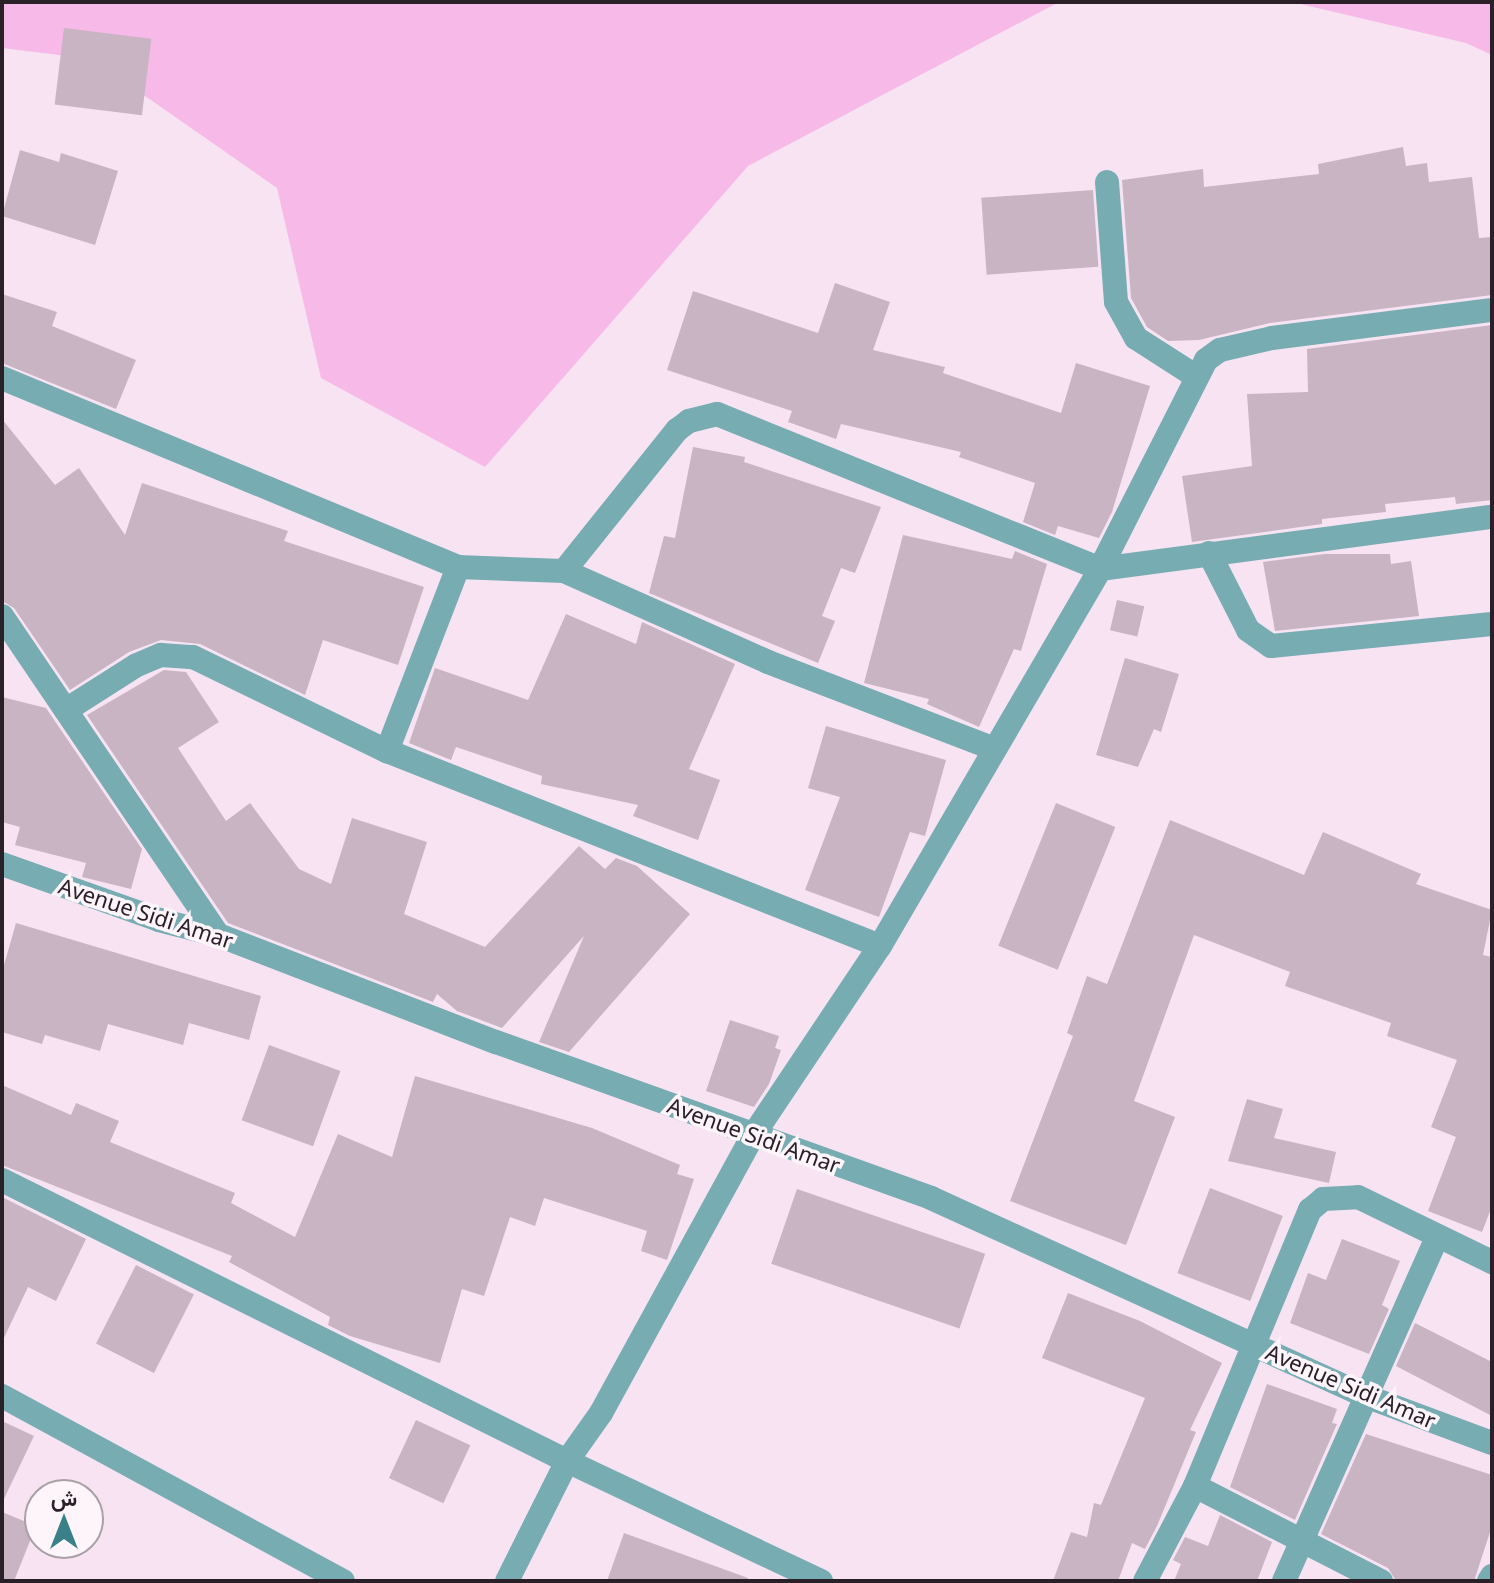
<!DOCTYPE html>
<html>
<head>
<meta charset="utf-8">
<style>
	body { margin:0 }
	#map { position:relative; width:1494px; height:1583px; overflow:hidden; background:#f8e3f3; font-family:"Noto Sans",Vazirmatn,sans-serif }
	div>[style] { position:absolute }
	.green>* { inset:0; background:#f6b9e8 }
	.building>* { inset:0; background:#c8b4c3; transform-origin:0 0 }
	.street>* { height:24px; margin:-12px; padding:0 12px; transform-origin:12px; border-radius:12px; background:#77acb3 }
	span { translate:-50% -50%; white-space:nowrap; text-align:center; line-height:1.15; -webkit-text-stroke:7px #fef5fb; paint-order:stroke }
	.street-label { font-size:22px; color:#292127 }
	.frame { position:absolute; inset:0; border:4px solid #292127; pointer-events:none }
	.north { position:absolute; left:24px; top:1479px; width:80px; height:80px; box-sizing:border-box; background:#fef5fb; border:2px solid #a9a0a6; border-radius:50%; rotate:0deg; font-size:22px; font-weight:700; line-height:32px; text-align:center; color:#292127 }
	.north::after { content:''; display:block; margin:auto; width:28px; height:36px; background:#398089; clip-path:polygon(50% 0,100% 100%,50% 72%,0 100%) }
</style>
</head>
<body>
<div id="map">
	<div class="green">
		<div style="clip-path:polygon(2px 2px,1059px 2px,748px 166px,485px 467px,321px 378px,277px 188px,92px 59px,2px 48px)"></div>
		<div style="clip-path:polygon(1292px 2px,1492px 2px,1492px 55px,1466px 43px)"></div>
	</div>
	<div class="building">
		<div style="left:64px;top:28px;width:88px;height:77px;rotate:7deg"></div>
		<div style="clip-path:polygon(1403px 147px,1406px 166px,1427px 163px,1429px 182px,1472px 177px,1479px 238px,1492px 237px,1492px 295px,1270px 323px,1199px 340px,1168px 341px,1147px 327px,1131px 298px,1122px 180px,1203px 169px,1204px 187px,1319px 174px,1318px 164px)"></div>
		<div style="clip-path:polygon(20px 150px,59px 162px,61px 153px,118px 171px,95px 245px,2px 216px)"></div>
		<div style="left:1093px;top:190px;width:77px;height:112px;rotate:86deg"></div>
		<div style="clip-path:polygon(835px 283px,890px 302px,873px 350px,945px 367px,943px 373px,1061px 413px,1076px 363px,1150px 386px,1112px 512px,1099px 538px,1058px 526px,1055px 535px,1023px 522px,1035px 483px,959px 457px,961px 452px,841px 424px,836px 439px,788px 422px,792px 411px,667px 370px,693px 291px,818px 333px)"></div>
		<div style="clip-path:polygon(2px 294px,57px 312px,52px 326px,136px 360px,116px 409px,2px 363px)"></div>
		<div style="clip-path:polygon(1492px 325px,1492px 500px,1456px 504px,1455px 497px,1385px 504px,1386px 512px,1322px 519px,1322px 524px,1192px 542px,1182px 476px,1252px 466px,1247px 394px,1308px 392px,1307px 349px)"></div>
		<div style="clip-path:polygon(2px 419px,55px 485px,79px 468px,125px 535px,142px 483px,288px 531px,284px 541px,424px 587px,398px 665px,323px 640px,305px 695px,200px 644px,161px 640px,129px 652px,70px 690px,14px 608px,2px 601px)"></div>
		<div style="clip-path:polygon(693px 447px,745px 457px,744px 462px,881px 507px,855px 573px,841px 568px,822px 616px,835px 621px,818px 663px,649px 593px,664px 536px,675px 538px)"></div>
		<div style="clip-path:polygon(903px 535px,1012px 559px,1015px 551px,1047px 564px,1021px 651px,1014px 649px,979px 727px,927px 704px,929px 699px,864px 683px)"></div>
		<div style="clip-path:polygon(1325px 554px,1390px 554px,1391px 564px,1411px 561px,1419px 616px,1275px 631px,1263px 562px)"></div>
		<div style="left:1117px;top:600px;width:28px;height:31px;rotate:13deg"></div>
		<div style="clip-path:polygon(566px 614px,636px 644px,642px 622px,735px 664px,689px 769px,720px 780px,698px 840px,633px 816px,638px 805px,541px 784px,542px 776px,456px 747px,451px 760px,409px 743px,435px 668px,528px 700px)"></div>
		<div style="clip-path:polygon(1125px 658px,1179px 674px,1161px 732px,1154px 729px,1138px 767px,1096px 755px)"></div>
		<div style="clip-path:polygon(164px 670px,186px 672px,219px 722px,178px 748px,226px 821px,250px 803px,299px 869px,331px 884px,352px 818px,427px 842px,404px 914px,485px 947px,579px 846px,605px 869px,616px 858px,637px 866px,690px 914px,569px 1052px,539px 1042px,584px 936px,502px 1028px,457px 1011px,437px 994px,433px 1002px,228px 923px,87px 715px)"></div>
		<div style="clip-path:polygon(2px 697px,46px 708px,142px 849px,131px 889px,82px 877px,86px 863px,15px 845px,20px 827px,2px 822px)"></div>
		<div style="clip-path:polygon(826px 726px,946px 760px,925px 836px,910px 832px,879px 917px,805px 890px,840px 797px,808px 788px)"></div>
		<div style="left:1056px;top:803px;width:64px;height:154px;rotate:22deg"></div>
		<div style="clip-path:polygon(1170px 820px,1304px 875px,1323px 832px,1421px 874px,1416px 884px,1492px 910px,1483px 955px,1492px 957px,1492px 1206px,1482px 1232px,1428px 1211px,1456px 1137px,1431px 1127px,1457px 1060px,1387px 1036px,1391px 1023px,1285px 986px,1290px 972px,1194px 935px,1134px 1101px,1175px 1117px,1126px 1245px,1010px 1201px,1073px 1036px,1067px 1033px,1087px 976px,1107px 984px)"></div>
		<div style="clip-path:polygon(16px 923px,261px 996px,249px 1040px,189px 1023px,183px 1045px,108px 1024px,100px 1051px,45px 1035px,42px 1044px,2px 1032px,2px 972px)"></div>
		<div style="clip-path:polygon(730px 1020px,779px 1036px,775px 1048px,781px 1050px,769px 1084px,754px 1107px,706px 1091px)"></div>
		<div style="left:269px;top:1045px;width:76px;height:80px;rotate:20deg"></div>
		<div style="clip-path:polygon(415px 1076px,592px 1128px,680px 1165px,677px 1174px,694px 1179px,667px 1260px,641px 1251px,647px 1231px,544px 1198px,535px 1226px,510px 1217px,484px 1296px,462px 1289px,440px 1363px,350px 1336px,328px 1325px,330px 1317px,229px 1262px,232px 1256px,2px 1165px,2px 1085px,71px 1115px,76px 1103px,119px 1121px,110px 1142px,235px 1193px,231px 1203px,295px 1237px,338px 1134px,392px 1157px)"></div>
		<div style="clip-path:polygon(1247px 1099px,1283px 1109px,1274px 1138px,1336px 1152px,1329px 1183px,1228px 1161px)"></div>
		<div style="left:1210px;top:1188px;width:78px;height:91px;rotate:21deg"></div>
		<div style="left:797px;top:1189px;width:199px;height:79px;rotate:19deg"></div>
		<div style="clip-path:polygon(2px 1197px,86px 1239px,56px 1301px,28px 1287px,2px 1342px)"></div>
		<div style="clip-path:polygon(1342px 1239px,1400px 1261px,1382px 1305px,1389px 1309px,1369px 1354px,1290px 1323px,1308px 1273px,1326px 1280px)"></div>
		<div style="left:136px;top:1265px;width:65px;height:88px;rotate:27deg"></div>
		<div style="clip-path:polygon(1068px 1293px,1140px 1321px,1222px 1363px,1190px 1430px,1196px 1432px,1157px 1526px,1145px 1549px,1132px 1543px,1118px 1581px,1053px 1581px,1071px 1532px,1087px 1537px,1094px 1503px,1101px 1505px,1145px 1398px,1042px 1358px)"></div>
		<div style="clip-path:polygon(1415px 1323px,1492px 1362px,1492px 1416px,1396px 1366px)"></div>
		<div style="clip-path:polygon(1267px 1384px,1337px 1409px,1332px 1423px,1337px 1424px,1295px 1520px,1230px 1487px)"></div>
		<div style="left:416px;top:1420px;width:60px;height:64px;rotate:25deg"></div>
		<div style="clip-path:polygon(2px 1421px,34px 1436px,2px 1503px)"></div>
		<div style="clip-path:polygon(1366px 1434px,1492px 1475px,1492px 1526px,1474px 1581px,1396px 1581px,1388px 1568px,1321px 1534px)"></div>
		<div style="clip-path:polygon(2px 1512px,36px 1526px,14px 1581px,2px 1581px)"></div>
		<div style="clip-path:polygon(1220px 1515px,1272px 1542px,1257px 1581px,1174px 1581px,1181px 1564px,1173px 1560px,1185px 1537px,1208px 1546px)"></div>
		<div style="clip-path:polygon(624px 1533px,748px 1578px,747px 1581px,607px 1581px)"></div>
	</div>
	<div class="street">
		<div style="left:1107px;top:182px;width:120px;rotate:85.7deg"></div>
		<div style="left:1116px;top:302px;width:41px;rotate:60.9deg"></div>
		<div style="left:1136px;top:338px;width:72px;rotate:32.6deg"></div>
		<div style="left:2px;top:378px;width:494px;rotate:22.5deg"></div>
		<div style="left:458px;top:567px;width:106px;rotate:2.2deg"></div>
		<div style="left:564px;top:571px;width:181px;rotate:-51.3deg"></div>
		<div style="left:677px;top:430px;width:15px;rotate:-37deg"></div>
		<div style="left:689px;top:421px;width:29px;rotate:-14deg"></div>
		<div style="left:717px;top:414px;width:413px;rotate:22deg"></div>
		<div style="left:1100px;top:569px;width:395px;rotate:-7.6deg"></div>
		<div style="left:1209px;top:553px;width:86px;rotate:63.1deg"></div>
		<div style="left:1248px;top:630px;width:28px;rotate:35deg"></div>
		<div style="left:1271px;top:646px;width:222px;rotate:-5.7deg"></div>
		<div style="left:564px;top:571px;width:223px;rotate:24deg"></div>
		<div style="left:768px;top:662px;width:240px;rotate:21deg"></div>
		<div style="left:2px;top:616px;width:385px;rotate:55.9deg"></div>
		<div style="left:66px;top:710px;width:84px;rotate:-32.4deg"></div>
		<div style="left:137px;top:665px;width:26px;rotate:-23deg"></div>
		<div style="left:161px;top:655px;width:32px;rotate:4deg"></div>
		<div style="left:193px;top:657px;width:216px;rotate:25.9deg"></div>
		<div style="left:387px;top:751px;width:530px;rotate:21.58deg"></div>
		<div style="left:387px;top:751px;width:197px;rotate:-68.9deg"></div>
		<div style="left:2px;top:864px;width:167px;rotate:19.6deg"></div>
		<div style="left:159px;top:920px;width:61px;rotate:14.3deg"></div>
		<div style="left:218px;top:935px;width:298px;rotate:21.1deg"></div>
		<div style="left:496px;top:1042px;width:462px;rotate:19.7deg"></div>
		<div style="left:931px;top:1198px;width:480px;rotate:24.5deg"></div>
		<div style="left:1368px;top:1397px;width:132px;rotate:20.4deg"></div>
		<div style="left:2px;top:1180px;width:631px;rotate:26.44deg"></div>
		<div style="left:567px;top:1461px;width:59px;rotate:-54.7deg"></div>
		<div style="left:601px;top:1413px;width:318px;rotate:-61.3deg"></div>
		<div style="left:754px;top:1134px;width:226px;rotate:-56.2deg"></div>
		<div style="left:880px;top:946px;width:436px;rotate:-59.7deg"></div>
		<div style="left:1100px;top:569px;width:234px;rotate:-63.1deg"></div>
		<div style="left:1206px;top:360px;width:17px;rotate:-36deg"></div>
		<div style="left:1220px;top:350px;width:53px;rotate:-13deg"></div>
		<div style="left:1272px;top:338px;width:222px;rotate:-7.3deg"></div>
		<div style="left:2px;top:1396px;width:388px;rotate:28.5deg"></div>
		<div style="left:1195px;top:1486px;width:209px;rotate:27.1deg"></div>
		<div style="left:507px;top:1581px;width:134px;rotate:-63.4deg"></div>
		<div style="left:567px;top:1461px;width:281px;rotate:25.3deg"></div>
		<div style="left:1145px;top:1581px;width:107px;rotate:-62.2deg"></div>
		<div style="left:1195px;top:1486px;width:299px;rotate:-67.4deg"></div>
		<div style="left:1310px;top:1210px;width:17px;rotate:-40deg"></div>
		<div style="left:1323px;top:1199px;width:35px;rotate:-3deg"></div>
		<div style="left:1358px;top:1197px;width:149px;rotate:25.9deg"></div>
		<div style="left:1284px;top:1581px;width:374px;rotate:-66deg"></div>
		<div style="left:1489px;top:1581px;width:6px;rotate:-59deg"></div>
	</div>
	<div class="street-label">
		<span style="left:146px;top:913px;rotate:18deg">Avenue Sidi Amar</span>
		<span style="left:754px;top:1135px;rotate:20deg">Avenue Sidi Amar</span>
		<span style="left:1351px;top:1386px;rotate:23deg">Avenue Sidi Amar</span>
	</div>
	<div class="frame"></div>
	<div class="north">ش</div>
</div>
</body>
</html>
